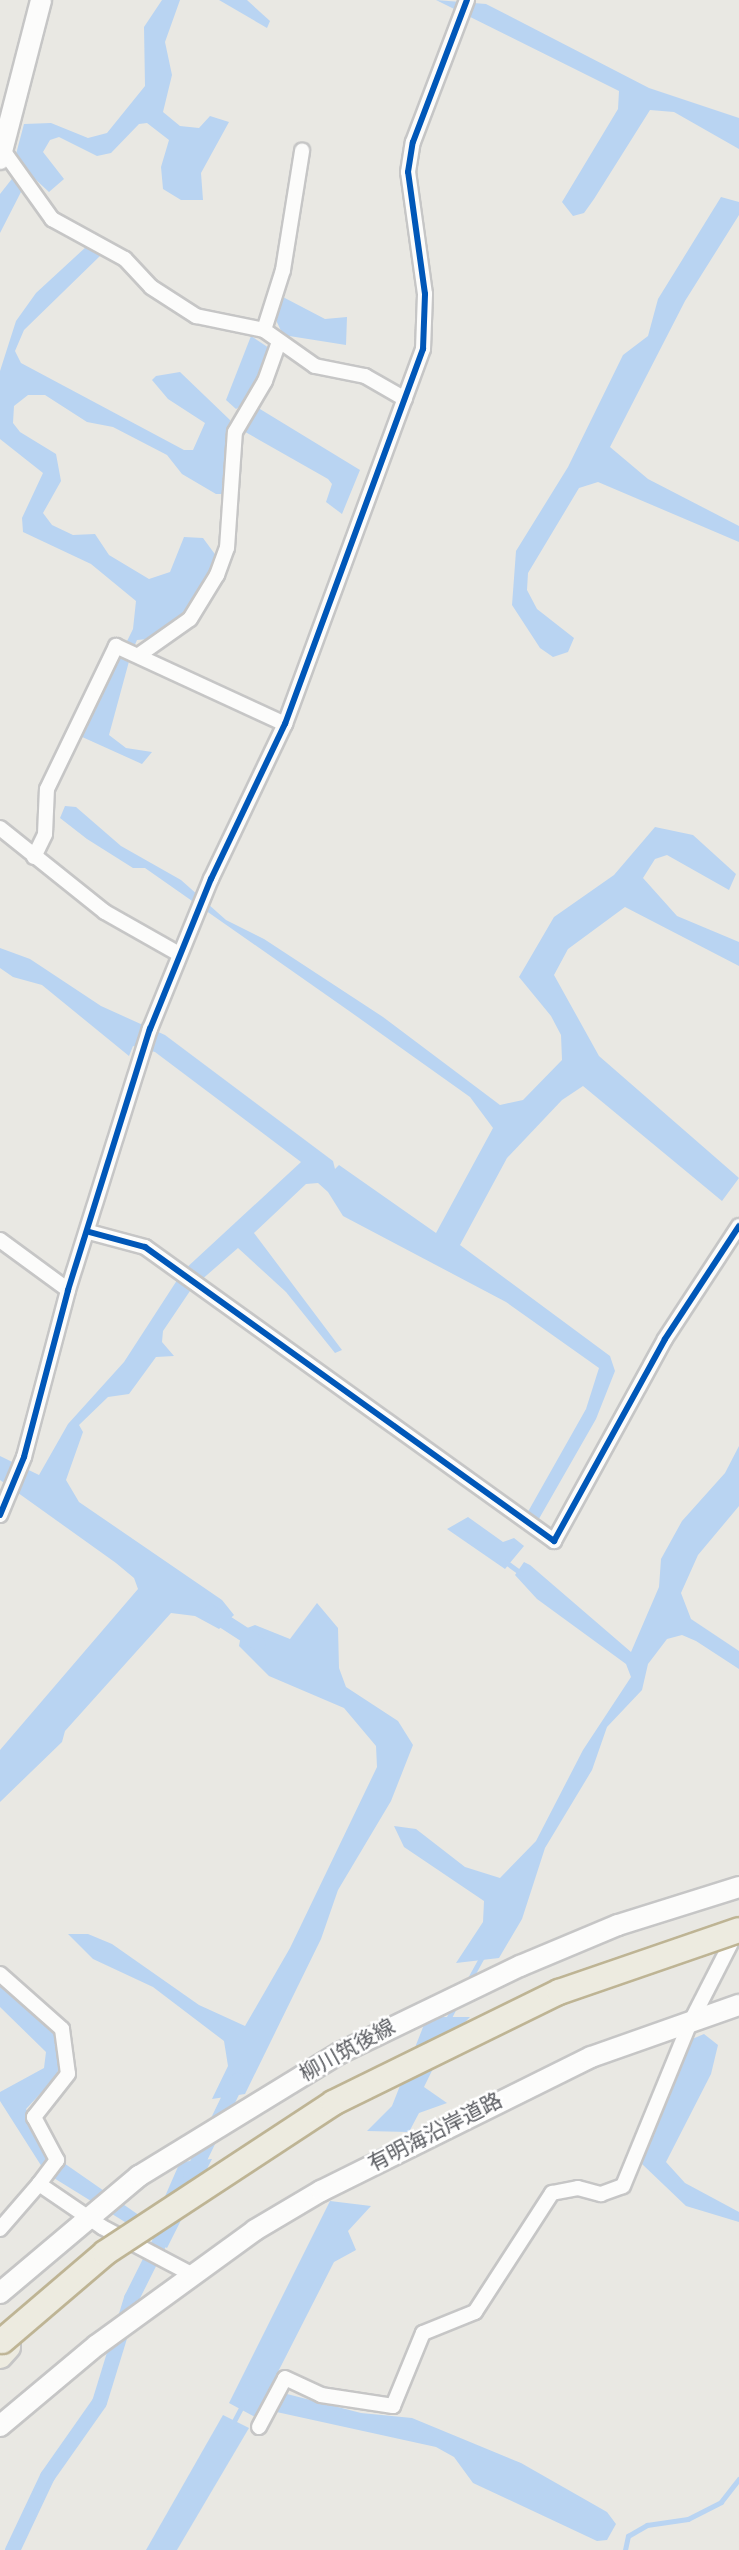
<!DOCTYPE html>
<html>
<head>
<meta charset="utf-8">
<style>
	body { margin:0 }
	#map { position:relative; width:739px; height:2550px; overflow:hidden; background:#e9e8e3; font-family:"Fira Sans","Noto Sans JP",sans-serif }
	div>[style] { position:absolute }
	.water>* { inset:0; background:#b9d4f2 }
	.stream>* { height:4.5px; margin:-2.25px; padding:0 2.25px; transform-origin:2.25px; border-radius:2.25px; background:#b9d4f2 }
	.canal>* { height:15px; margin:-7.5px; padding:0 7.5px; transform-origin:7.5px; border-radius:7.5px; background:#b9d4f2 }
	.roads { filter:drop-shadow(2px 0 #c6c6c6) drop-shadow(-2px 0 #c6c6c6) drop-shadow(0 2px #c6c6c6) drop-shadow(0 -2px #c6c6c6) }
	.street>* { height:14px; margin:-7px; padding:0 7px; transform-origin:7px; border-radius:7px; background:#fcfcfb }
	.secondary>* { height:20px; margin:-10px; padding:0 10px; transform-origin:10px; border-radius:10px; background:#fcfcfb }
	.highway>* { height:24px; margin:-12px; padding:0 12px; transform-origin:12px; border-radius:12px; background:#edebe0 }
	.bridges { filter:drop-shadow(2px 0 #beb494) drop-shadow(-2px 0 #beb494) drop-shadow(0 2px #beb494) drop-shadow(0 -2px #beb494) }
	.highway-bridge>* { height:24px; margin:-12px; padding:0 12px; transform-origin:12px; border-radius:12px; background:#edebe0 }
	.cycleway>* { height:6px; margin:-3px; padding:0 3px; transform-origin:3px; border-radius:3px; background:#0057b8 }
	span { translate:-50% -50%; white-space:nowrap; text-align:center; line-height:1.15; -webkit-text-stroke:5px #fff; paint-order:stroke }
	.street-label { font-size:21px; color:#5a5c61 }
</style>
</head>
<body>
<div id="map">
	<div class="water">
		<div style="clip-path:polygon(162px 0,180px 0,165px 42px,172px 75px,163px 112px,180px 126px,199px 128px,210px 116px,229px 122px,201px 173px,203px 200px,181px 200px,163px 189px,161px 167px,169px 140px,147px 123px,139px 124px,111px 153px,97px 156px,59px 137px,50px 140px,43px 152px,64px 179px,49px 192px,35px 179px,22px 190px,0 233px,0 194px,22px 166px,16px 154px,24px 124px,51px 123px,88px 138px,107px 133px,145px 86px,144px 27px)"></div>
		<div style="clip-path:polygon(219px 0,247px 0,270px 21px,267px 28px)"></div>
		<div style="clip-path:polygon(436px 0,486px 4px,649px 88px,739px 118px,739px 149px,674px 112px,650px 110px,594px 199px,584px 213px,573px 216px,562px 202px,618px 109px,619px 91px)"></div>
		<div style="clip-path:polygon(721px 197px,739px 202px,739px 215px,685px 301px,610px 447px,648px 479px,739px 526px,739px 542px,598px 482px,579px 488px,528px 573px,527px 590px,537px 609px,574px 638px,568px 652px,553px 657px,540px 648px,512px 605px,516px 551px,568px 467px,623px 355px,648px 336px,658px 299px)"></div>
		<div style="clip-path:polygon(87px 246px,101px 255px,24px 330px,15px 351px,21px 363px,184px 450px,193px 450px,205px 423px,168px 399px,152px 380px,156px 376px,180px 372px,230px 420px,226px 494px,216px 494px,182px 474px,167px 455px,113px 427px,87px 422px,45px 395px,28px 395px,14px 406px,13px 423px,20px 432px,56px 454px,61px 481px,43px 513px,52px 525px,73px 535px,95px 534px,109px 555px,149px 579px,170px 572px,184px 537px,203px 538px,217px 557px,200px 595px,158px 638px,137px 640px,131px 654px,109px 735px,126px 748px,152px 752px,142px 764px,80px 736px,133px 629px,136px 601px,91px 564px,23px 532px,22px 518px,43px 473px,0 439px,0 371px,16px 321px,36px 293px)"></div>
		<div style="clip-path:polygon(281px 296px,325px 319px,347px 317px,346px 345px,283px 335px,275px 318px)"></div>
		<div style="clip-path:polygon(251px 336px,269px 348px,269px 361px,246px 403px,236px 409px,226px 400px)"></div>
		<div style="clip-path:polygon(255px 406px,360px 470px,342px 514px,326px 502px,332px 484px,328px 479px,240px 429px)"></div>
		<div style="clip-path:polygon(65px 806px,76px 807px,121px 846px,181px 880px,226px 920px,264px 939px,383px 1017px,500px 1105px,523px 1100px,562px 1060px,561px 1035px,551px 1016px,519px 977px,554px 917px,614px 875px,655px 827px,693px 835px,736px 874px,729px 890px,667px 855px,655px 859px,643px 878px,677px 916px,739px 942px,739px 966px,625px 907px,568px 949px,554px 975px,599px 1056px,739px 1178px,722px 1201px,583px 1086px,562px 1100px,507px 1158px,460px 1245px,610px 1356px,615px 1371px,596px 1419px,536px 1524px,525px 1517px,586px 1409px,599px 1368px,506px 1302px,343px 1216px,328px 1192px,318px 1183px,306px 1184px,254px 1233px,342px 1350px,335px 1353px,286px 1292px,238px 1248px,192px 1288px,163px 1331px,162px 1342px,174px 1356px,156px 1357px,129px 1394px,108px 1397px,79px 1425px,83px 1432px,66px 1480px,79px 1502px,222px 1600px,234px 1615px,219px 1629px,195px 1616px,171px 1613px,65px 1731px,62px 1742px,0 1802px,0 1750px,138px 1589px,134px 1578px,116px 1563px,0 1480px,0 1456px,39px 1475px,68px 1424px,124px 1362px,183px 1271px,301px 1162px,155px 1052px,133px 1046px,129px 1056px,42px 985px,13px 977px,0 968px,0 948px,30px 959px,101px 1006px,165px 1035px,333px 1161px,335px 1169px,339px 1165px,436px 1233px,493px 1128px,470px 1097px,352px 1013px,145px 868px,133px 868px,87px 839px,60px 818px)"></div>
		<div style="clip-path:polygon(739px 1446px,739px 1506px,698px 1555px,681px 1593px,691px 1619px,739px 1651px,739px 1669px,696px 1641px,682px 1635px,667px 1639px,648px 1664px,642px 1690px,607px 1727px,592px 1770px,545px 1848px,522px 1919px,499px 1958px,456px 1963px,483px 1922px,484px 1901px,404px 1847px,394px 1826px,416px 1829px,465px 1867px,500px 1878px,536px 1841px,583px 1750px,631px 1677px,626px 1664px,537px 1599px,515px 1575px,524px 1562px,530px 1565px,631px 1652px,659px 1587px,661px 1559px,682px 1521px,725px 1473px)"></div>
		<div style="clip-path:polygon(468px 1517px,503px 1542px,514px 1538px,524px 1546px,505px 1569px,447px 1529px)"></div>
		<div style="clip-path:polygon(317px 1603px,338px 1628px,339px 1668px,346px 1687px,398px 1721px,413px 1745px,391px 1801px,338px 1890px,321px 1939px,245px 2094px,212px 2099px,228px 2066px,224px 2041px,153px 1987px,93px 1959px,68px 1934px,88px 1934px,112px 1944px,199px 2005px,245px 2026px,290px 1948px,377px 1767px,376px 1746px,344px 1708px,269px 1676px,239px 1646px,242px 1630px,255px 1625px,290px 1639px)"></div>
		<div style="clip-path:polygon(0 1985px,58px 2038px,61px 2063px,55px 2078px,26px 2109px,49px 2152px,42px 2167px,0 2101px,0 2092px,44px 2068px,46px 2052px,0 2007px)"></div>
		<div style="clip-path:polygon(427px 2017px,470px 2017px,446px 2042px,424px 2087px,447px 2103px,419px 2113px,409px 2132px,367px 2131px,392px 2106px)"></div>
		<div style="clip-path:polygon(704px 2034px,718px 2045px,711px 2074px,666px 2162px,685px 2183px,739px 2212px,739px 2222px,686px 2206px,642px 2164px,685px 2042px)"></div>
		<div style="clip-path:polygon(212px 2159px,167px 2248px,49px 2175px,61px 2161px,143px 2218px,163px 2201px,180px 2162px)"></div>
		<div style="clip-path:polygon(330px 2201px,371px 2206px,348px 2231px,356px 2250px,334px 2262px,255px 2417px,229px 2403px)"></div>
		<div style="clip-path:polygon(287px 2394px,361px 2413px,412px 2418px,521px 2463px,607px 2512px,616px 2524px,607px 2540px,597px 2541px,473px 2483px,454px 2457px,436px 2447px,272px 2411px)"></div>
		<div style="clip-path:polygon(223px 2415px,249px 2428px,177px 2550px,146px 2550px)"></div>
	</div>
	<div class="stream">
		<div style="left:506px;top:1562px;width:19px;rotate:36deg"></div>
		<div style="left:467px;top:1984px;width:31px;rotate:-61deg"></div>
		<div style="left:447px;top:2021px;width:19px;rotate:-62deg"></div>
		<div style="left:232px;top:2425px;width:21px;rotate:-62deg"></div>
		<div style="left:625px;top:2550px;width:14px;rotate:-78deg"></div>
		<div style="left:628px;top:2536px;width:22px;rotate:-30deg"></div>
		<div style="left:647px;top:2525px;width:41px;rotate:-8.3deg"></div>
		<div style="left:688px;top:2519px;width:37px;rotate:-27deg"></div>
		<div style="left:721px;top:2502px;width:29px;rotate:-52deg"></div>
	</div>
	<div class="canal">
		<div style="left:210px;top:1612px;width:57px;rotate:32.9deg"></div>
		<div style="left:190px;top:2177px;width:108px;rotate:-64.1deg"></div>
		<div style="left:12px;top:2550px;width:82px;rotate:-64.7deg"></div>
		<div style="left:47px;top:2476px;width:90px;rotate:-54.9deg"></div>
		<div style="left:99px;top:2402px;width:109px;rotate:-72.9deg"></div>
		<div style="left:131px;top:2298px;width:80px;rotate:-63.4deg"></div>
	</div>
	<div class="roads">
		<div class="street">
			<div style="left:0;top:146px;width:90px;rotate:54.5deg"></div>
			<div style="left:52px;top:219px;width:83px;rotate:28.7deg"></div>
			<div style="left:125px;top:259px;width:38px;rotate:47deg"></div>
			<div style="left:151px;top:287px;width:54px;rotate:32.8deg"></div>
			<div style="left:196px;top:316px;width:69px;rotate:11.6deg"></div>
			<div style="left:264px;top:330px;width:62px;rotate:35.2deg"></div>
			<div style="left:315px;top:366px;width:51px;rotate:11.3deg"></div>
			<div style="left:365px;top:376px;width:46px;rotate:29.9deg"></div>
			<div style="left:264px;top:330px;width:63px;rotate:-72.4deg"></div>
			<div style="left:283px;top:270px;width:121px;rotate:-80.9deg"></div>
			<div style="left:139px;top:655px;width:62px;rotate:-35.2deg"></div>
			<div style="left:190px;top:619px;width:52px;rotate:-58.5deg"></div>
			<div style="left:217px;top:575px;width:29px;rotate:-70deg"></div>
			<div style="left:227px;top:548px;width:116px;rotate:-86.1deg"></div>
			<div style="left:235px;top:432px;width:59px;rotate:-59.5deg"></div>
			<div style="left:265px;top:381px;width:41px;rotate:-70.3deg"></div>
			<div style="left:0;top:828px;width:134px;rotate:38.7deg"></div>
			<div style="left:105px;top:912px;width:85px;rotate:29.6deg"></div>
			<div style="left:34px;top:857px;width:25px;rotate:-64deg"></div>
			<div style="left:45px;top:834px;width:45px;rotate:-87.5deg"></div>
			<div style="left:47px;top:789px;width:159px;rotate:-64.2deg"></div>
			<div style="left:116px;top:646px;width:186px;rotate:24.8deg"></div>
			<div style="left:89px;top:1232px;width:58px;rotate:15deg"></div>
			<div style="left:145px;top:1247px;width:504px;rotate:35.71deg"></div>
			<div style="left:554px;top:1541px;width:230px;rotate:-61.2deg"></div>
			<div style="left:665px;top:1339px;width:135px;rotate:-56.8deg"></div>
			<div style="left:0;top:1240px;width:84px;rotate:36.3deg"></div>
			<div style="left:0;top:1515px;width:63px;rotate:-67.5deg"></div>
			<div style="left:24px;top:1457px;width:173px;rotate:-75.2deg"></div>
			<div style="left:68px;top:1290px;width:274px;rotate:-72.6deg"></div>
			<div style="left:150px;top:1029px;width:162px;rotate:-67.9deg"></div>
			<div style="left:211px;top:879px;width:172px;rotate:-64.5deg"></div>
			<div style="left:285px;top:724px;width:400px;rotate:-69.8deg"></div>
			<div style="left:423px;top:349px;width:55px;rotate:-87.9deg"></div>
			<div style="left:425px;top:294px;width:123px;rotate:-97.9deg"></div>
			<div style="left:408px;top:172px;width:30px;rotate:-81deg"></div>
			<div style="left:413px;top:142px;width:152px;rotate:-69.2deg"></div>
			<div style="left:0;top:1974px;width:83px;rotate:41.6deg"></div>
			<div style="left:62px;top:2029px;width:45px;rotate:82.4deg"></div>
			<div style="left:68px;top:2074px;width:55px;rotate:128.3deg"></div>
			<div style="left:34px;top:2117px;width:49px;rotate:61.9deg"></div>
			<div style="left:57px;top:2160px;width:30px;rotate:127deg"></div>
			<div style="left:0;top:2229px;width:60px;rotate:-49.1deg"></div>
			<div style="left:39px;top:2184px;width:76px;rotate:34.3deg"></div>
			<div style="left:102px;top:2227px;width:105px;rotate:27.8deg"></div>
			<div style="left:259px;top:2427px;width:55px;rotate:-62deg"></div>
			<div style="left:285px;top:2378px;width:40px;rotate:25deg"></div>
			<div style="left:321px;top:2395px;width:73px;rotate:8.7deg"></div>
			<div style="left:393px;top:2406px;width:79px;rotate:-67.7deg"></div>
			<div style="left:423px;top:2333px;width:56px;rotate:-22deg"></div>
			<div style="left:475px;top:2312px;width:142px;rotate:-57.1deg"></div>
			<div style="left:552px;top:2193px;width:26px;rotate:-11deg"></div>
			<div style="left:578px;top:2188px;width:24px;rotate:15deg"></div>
			<div style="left:601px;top:2194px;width:23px;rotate:-20deg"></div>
			<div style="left:623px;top:2186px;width:174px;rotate:-67.7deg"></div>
			<div style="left:689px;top:2025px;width:106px;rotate:-62.9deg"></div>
		</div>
		<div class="secondary">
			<div style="left:0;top:159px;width:164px;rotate:-75.5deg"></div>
			<div style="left:0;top:2293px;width:182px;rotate:-40.1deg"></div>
			<div style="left:139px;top:2176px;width:236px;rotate:-31.5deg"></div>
			<div style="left:340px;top:2053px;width:200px;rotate:-25.8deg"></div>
			<div style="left:520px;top:1966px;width:106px;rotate:-22.7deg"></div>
			<div style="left:618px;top:1925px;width:127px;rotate:-17.4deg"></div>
			<div style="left:0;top:2426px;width:126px;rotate:-39.9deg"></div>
			<div style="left:97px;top:2345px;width:195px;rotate:-36deg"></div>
			<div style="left:255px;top:2230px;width:77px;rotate:-30.6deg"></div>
			<div style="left:321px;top:2191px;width:301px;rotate:-26.4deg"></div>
			<div style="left:591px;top:2057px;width:157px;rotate:-19.4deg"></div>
		</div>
		<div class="highway">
			<div style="left:0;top:2356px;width:12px;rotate:-48deg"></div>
		</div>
	</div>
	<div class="bridges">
		<div class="highway-bridge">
			<div style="left:2px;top:2341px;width:135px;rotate:-40.5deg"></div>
			<div style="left:105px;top:2253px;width:273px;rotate:-33.3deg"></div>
			<div style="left:333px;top:2103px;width:252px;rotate:-26.2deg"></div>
			<div style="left:559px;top:1992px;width:190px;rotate:-19deg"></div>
		</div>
	</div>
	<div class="cycleway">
		<div style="left:89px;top:1232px;width:58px;rotate:15deg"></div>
		<div style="left:145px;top:1247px;width:504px;rotate:35.71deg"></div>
		<div style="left:554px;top:1541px;width:230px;rotate:-61.2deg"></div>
		<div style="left:665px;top:1339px;width:135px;rotate:-56.8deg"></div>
		<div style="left:0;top:1515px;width:63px;rotate:-67.5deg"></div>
		<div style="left:24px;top:1457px;width:173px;rotate:-75.2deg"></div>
		<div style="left:68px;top:1290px;width:274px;rotate:-72.6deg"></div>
		<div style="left:150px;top:1029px;width:162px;rotate:-67.9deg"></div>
		<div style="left:211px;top:879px;width:172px;rotate:-64.5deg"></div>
		<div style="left:285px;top:724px;width:400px;rotate:-69.8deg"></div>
		<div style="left:423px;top:349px;width:55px;rotate:-87.9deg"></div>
		<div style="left:425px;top:294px;width:123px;rotate:-97.9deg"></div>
		<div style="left:408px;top:172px;width:30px;rotate:-81deg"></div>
		<div style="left:413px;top:142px;width:152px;rotate:-69.2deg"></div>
	</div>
	<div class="street-label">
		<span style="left:347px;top:2050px;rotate:-29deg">柳川筑後線</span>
		<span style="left:435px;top:2132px;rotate:-27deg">有明海沿岸道路</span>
	</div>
</div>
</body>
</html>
